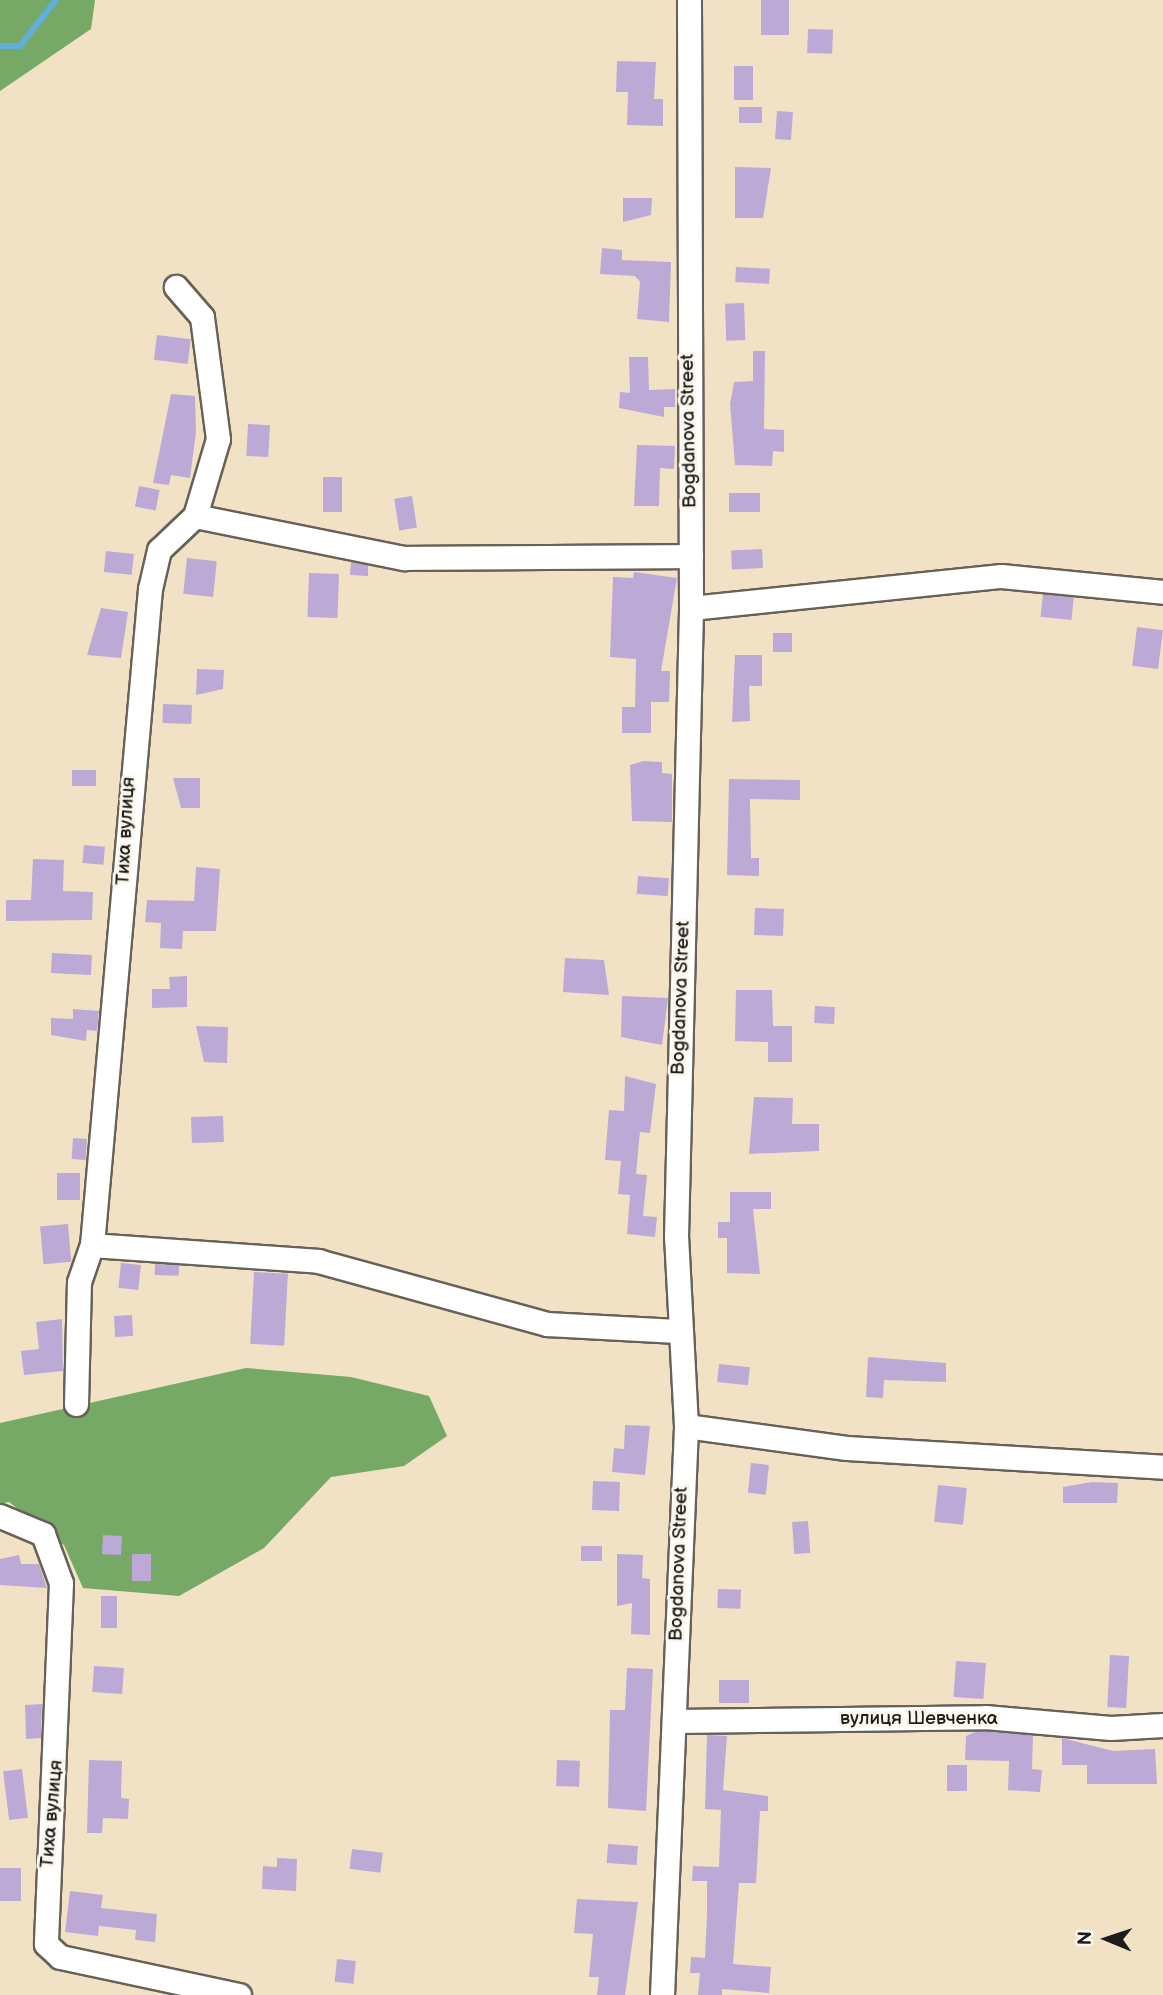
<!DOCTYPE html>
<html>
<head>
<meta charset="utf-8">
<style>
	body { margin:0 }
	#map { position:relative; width:1163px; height:1995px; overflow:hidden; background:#f2e2c5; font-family:"Balsamiq Sans",sans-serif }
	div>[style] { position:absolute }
	.forest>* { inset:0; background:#75a965 }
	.stream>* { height:6px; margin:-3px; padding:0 3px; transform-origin:3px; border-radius:3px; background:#62afdc }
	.building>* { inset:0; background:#bca9d6; transform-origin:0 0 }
	.roads { filter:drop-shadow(2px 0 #676157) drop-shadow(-2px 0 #676157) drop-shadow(0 2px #676157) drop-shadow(0 -2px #676157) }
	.minor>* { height:23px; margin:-11.5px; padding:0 11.5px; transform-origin:11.5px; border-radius:11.5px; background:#fff }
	span { translate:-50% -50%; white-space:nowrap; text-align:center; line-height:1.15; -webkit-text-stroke:6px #fbf7ec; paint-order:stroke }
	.street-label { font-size:19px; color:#1c1c1c }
	.north { position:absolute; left:1072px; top:1904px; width:70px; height:70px; -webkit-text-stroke:5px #fbf7ec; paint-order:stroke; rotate:272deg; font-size:19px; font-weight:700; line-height:28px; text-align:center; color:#1c1c1c }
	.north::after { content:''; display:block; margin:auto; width:24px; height:32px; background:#1c1c1c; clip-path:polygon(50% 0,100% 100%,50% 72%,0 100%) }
</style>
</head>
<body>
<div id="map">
	<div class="forest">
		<div style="clip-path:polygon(0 0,95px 0,91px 29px,0 91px)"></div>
		<div style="clip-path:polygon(246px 1368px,351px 1377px,429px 1396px,447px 1436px,404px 1466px,331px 1477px,264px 1548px,179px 1596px,83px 1588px,64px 1545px,9px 1502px,0 1504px,0 1423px)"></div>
	</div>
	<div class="stream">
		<div style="left:0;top:46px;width:20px"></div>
		<div style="left:20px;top:46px;width:58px;rotate:-52deg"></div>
	</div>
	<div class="building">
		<div style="left:761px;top:0;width:28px;height:35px"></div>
		<div style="left:808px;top:29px;width:25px;height:24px;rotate:2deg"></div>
		<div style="clip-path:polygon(617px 61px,656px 62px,654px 99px,663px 99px,663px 126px,627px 125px,628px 92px,616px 92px)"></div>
		<div style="left:734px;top:66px;width:19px;height:34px"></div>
		<div style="left:739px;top:107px;width:23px;height:16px"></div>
		<div style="left:777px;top:111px;width:16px;height:28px;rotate:4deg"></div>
		<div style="clip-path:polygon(735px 167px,771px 168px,763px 218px,735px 218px)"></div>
		<div style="clip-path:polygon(623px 198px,652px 198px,651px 215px,623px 222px)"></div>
		<div style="clip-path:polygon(602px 248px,622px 250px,622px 260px,671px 262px,669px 322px,637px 319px,640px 282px,635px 276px,600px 274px)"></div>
		<div style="left:736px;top:267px;width:34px;height:15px;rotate:3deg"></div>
		<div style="left:744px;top:303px;width:37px;height:19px;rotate:88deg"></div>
		<div style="left:157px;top:335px;width:34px;height:25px;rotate:7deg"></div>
		<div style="clip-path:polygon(753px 351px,765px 351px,764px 429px,784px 430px,784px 452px,773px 451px,772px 466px,735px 465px,730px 404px,734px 382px,753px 381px)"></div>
		<div style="clip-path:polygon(629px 357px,648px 357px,649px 390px,675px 389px,675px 407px,664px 407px,664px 417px,619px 408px,620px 392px,630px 393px)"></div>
		<div style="clip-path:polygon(171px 394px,195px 396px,196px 432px,190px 478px,171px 475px,169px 485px,153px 483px)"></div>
		<div style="left:248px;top:424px;width:22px;height:32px;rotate:3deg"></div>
		<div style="clip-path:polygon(637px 445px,675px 446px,674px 469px,660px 468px,659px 506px,634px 506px)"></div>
		<div style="left:323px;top:477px;width:19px;height:35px"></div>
		<div style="left:139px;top:486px;width:21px;height:21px;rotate:11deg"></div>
		<div style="left:760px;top:493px;width:19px;height:31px;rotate:90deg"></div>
		<div style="left:412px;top:496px;width:32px;height:18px;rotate:81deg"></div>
		<div style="left:762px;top:549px;width:19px;height:31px;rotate:87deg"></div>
		<div style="left:106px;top:551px;width:28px;height:21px;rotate:6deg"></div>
		<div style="left:187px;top:558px;width:30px;height:36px;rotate:6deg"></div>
		<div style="clip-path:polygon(351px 562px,368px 565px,368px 576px,350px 575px)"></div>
		<div style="clip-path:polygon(634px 572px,677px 578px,661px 671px,670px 671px,669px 702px,651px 702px,651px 733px,622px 733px,622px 707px,635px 707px,636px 659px,610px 657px,613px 577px,633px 578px)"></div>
		<div style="left:309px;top:573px;width:30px;height:44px;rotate:2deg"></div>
		<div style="left:1043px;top:594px;width:31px;height:23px;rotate:6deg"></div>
		<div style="clip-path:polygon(101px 608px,128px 612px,121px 658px,87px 655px)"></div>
		<div style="left:1137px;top:627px;width:26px;height:39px;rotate:7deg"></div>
		<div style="left:773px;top:633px;width:19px;height:19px"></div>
		<div style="clip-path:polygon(735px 655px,762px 655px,762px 686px,749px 686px,750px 721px,732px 722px)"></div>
		<div style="clip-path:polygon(197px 669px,224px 670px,223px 689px,196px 695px)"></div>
		<div style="left:163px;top:704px;width:29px;height:19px;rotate:2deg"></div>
		<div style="clip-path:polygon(643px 761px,662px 762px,662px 773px,672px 774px,672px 822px,632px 821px,630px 765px)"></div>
		<div style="left:72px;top:770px;width:24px;height:16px"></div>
		<div style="clip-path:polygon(173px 778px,200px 778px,200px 808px,181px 808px)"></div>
		<div style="clip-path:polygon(729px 779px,800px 780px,800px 800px,750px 799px,751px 858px,759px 858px,759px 876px,727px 875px)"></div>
		<div style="left:84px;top:845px;width:21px;height:18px;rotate:5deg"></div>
		<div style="clip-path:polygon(33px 859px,64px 860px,63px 891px,93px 892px,92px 920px,6px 921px,6px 900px,31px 900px)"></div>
		<div style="clip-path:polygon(196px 867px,220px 869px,216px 931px,183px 931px,182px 949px,160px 948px,161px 923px,145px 922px,147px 900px,194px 901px)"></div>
		<div style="left:638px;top:876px;width:31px;height:18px;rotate:4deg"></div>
		<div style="left:755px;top:908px;width:29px;height:27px;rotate:2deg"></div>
		<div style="left:52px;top:953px;width:40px;height:20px;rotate:3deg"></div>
		<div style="clip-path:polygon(565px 958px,604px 960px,609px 995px,563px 992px)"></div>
		<div style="clip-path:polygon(187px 976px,187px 1007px,152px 1008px,152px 989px,170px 989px,169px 977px)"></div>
		<div style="clip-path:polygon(736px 990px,772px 990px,773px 1026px,792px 1026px,792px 1062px,768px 1062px,768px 1042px,735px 1041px)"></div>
		<div style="clip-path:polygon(622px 996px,668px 998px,662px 1045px,621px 1037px)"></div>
		<div style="left:815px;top:1006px;width:20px;height:17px;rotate:3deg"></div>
		<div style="clip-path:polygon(73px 1009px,99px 1011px,97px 1031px,87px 1030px,86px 1041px,51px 1035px,51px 1018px,73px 1019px)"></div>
		<div style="clip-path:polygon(196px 1026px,228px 1027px,227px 1063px,204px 1062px)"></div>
		<div style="clip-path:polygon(625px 1076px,656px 1084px,650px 1133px,640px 1132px,636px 1174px,647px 1175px,643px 1216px,657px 1217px,655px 1237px,627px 1234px,630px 1195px,618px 1194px,621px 1161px,605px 1160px,609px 1110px,624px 1111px)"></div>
		<div style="clip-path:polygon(754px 1097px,793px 1098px,792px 1124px,819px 1124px,819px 1151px,749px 1154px)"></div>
		<div style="left:223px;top:1116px;width:26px;height:32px;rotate:88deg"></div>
		<div style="left:73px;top:1138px;width:14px;height:21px;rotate:4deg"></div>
		<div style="left:57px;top:1173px;width:23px;height:27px"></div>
		<div style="clip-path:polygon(730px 1192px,771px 1192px,771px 1209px,753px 1209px,760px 1274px,727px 1273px,727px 1238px,718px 1238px,718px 1222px,730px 1222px)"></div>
		<div style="left:68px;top:1224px;width:38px;height:28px;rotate:85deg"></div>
		<div style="left:121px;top:1263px;width:20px;height:25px;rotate:6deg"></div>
		<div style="left:155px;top:1264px;width:24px;height:11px;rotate:2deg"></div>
		<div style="left:254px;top:1272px;width:34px;height:72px;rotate:3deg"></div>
		<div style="left:132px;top:1315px;width:21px;height:18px;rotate:87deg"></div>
		<div style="clip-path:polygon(62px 1319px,63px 1371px,24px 1375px,21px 1351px,39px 1349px,36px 1322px)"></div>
		<div style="clip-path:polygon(868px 1357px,946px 1363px,946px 1382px,884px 1380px,883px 1398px,866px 1397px)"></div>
		<div style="left:719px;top:1364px;width:31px;height:18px;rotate:6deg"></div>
		<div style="clip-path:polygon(625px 1425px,650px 1426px,645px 1475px,612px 1472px,614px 1448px,624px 1449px)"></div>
		<div style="left:751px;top:1463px;width:18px;height:30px;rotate:6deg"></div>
		<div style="left:593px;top:1481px;width:27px;height:29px;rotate:2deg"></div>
		<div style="clip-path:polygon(1092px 1482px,1118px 1483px,1117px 1503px,1063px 1503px,1063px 1487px)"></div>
		<div style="left:938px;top:1485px;width:29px;height:37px;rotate:6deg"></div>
		<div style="left:808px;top:1521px;width:32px;height:16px;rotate:86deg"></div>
		<div style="left:103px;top:1535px;width:19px;height:19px;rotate:3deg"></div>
		<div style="left:581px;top:1546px;width:21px;height:15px"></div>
		<div style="left:132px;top:1554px;width:19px;height:27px"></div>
		<div style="clip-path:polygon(617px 1554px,643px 1555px,642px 1578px,650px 1579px,650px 1635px,631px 1634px,632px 1603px,617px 1606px)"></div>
		<div style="clip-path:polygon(19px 1555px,21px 1564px,39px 1564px,47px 1588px,0 1585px,0 1559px)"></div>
		<div style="left:718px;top:1589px;width:23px;height:19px;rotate:2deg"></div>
		<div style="left:101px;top:1596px;width:16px;height:32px"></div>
		<div style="left:1110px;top:1655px;width:19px;height:52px;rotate:3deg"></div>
		<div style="left:956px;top:1661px;width:30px;height:36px;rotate:4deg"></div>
		<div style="left:94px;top:1666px;width:30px;height:26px;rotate:4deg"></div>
		<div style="clip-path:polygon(627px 1668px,653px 1669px,646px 1811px,608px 1808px,610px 1710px,625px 1710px)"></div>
		<div style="left:719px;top:1680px;width:30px;height:23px"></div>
		<div style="clip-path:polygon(42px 1704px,41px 1738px,26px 1739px,25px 1705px)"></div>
		<div style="clip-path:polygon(978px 1731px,1033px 1735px,1032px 1769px,1042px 1770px,1040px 1792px,1008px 1790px,1009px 1761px,965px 1760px,966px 1736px)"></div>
		<div style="clip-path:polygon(707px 1735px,727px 1736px,723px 1790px,768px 1796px,768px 1811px,760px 1811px,756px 1883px,739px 1883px,733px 1964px,771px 1967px,769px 1993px,722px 1989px,722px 1995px,698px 1995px,700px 1973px,690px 1973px,691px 1957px,705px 1958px,707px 1914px,707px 1881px,692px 1881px,693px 1866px,719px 1867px,721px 1810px,705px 1809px)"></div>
		<div style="clip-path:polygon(1062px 1738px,1113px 1751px,1155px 1749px,1157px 1784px,1087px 1784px,1087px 1765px,1062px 1765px)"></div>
		<div style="clip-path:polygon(89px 1760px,122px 1761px,121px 1798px,129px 1799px,128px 1819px,103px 1818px,102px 1833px,87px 1833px)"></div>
		<div style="left:557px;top:1760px;width:23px;height:26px;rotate:2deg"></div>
		<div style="left:947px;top:1765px;width:20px;height:26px"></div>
		<div style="left:22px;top:1769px;width:49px;height:19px;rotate:83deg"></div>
		<div style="left:608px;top:1844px;width:30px;height:19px;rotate:4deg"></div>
		<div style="left:352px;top:1849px;width:31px;height:20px;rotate:7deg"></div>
		<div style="clip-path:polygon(277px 1858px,297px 1859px,296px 1891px,262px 1889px,263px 1866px,277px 1867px)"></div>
		<div style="left:0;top:1868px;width:21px;height:33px"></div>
		<div style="clip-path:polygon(70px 1891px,103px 1895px,101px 1908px,157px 1914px,155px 1942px,135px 1940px,136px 1930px,99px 1926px,98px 1936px,65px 1932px)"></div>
		<div style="clip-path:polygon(577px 1899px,638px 1902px,625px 1995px,597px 1995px,599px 1977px,589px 1977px,593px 1934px,574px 1933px)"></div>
		<div style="left:337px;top:1959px;width:19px;height:23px;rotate:6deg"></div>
	</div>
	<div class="roads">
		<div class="minor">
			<div style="left:195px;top:516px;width:213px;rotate:11.4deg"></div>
			<div style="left:404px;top:558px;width:287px;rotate:-0.4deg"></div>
			<div style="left:691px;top:608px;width:312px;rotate:-5.9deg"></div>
			<div style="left:1001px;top:576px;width:163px;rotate:5.6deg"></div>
			<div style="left:92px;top:1245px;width:227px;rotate:4deg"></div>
			<div style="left:318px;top:1261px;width:238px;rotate:15.4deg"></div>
			<div style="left:547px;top:1324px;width:130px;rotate:3.1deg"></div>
			<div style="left:76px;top:1404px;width:122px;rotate:-88.6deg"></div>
			<div style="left:79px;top:1282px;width:39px;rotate:-71deg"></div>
			<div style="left:92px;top:1245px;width:659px;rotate:-84.95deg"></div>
			<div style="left:150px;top:589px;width:40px;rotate:-77deg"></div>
			<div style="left:159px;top:550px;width:50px;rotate:-43.4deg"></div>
			<div style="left:195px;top:516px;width:80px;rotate:-73.4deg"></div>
			<div style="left:218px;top:439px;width:123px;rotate:-97.5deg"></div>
			<div style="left:202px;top:317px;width:40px;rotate:-131deg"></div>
			<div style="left:686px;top:1426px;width:162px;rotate:7.8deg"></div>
			<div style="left:847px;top:1448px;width:317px;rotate:3.4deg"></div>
			<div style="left:0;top:1516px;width:47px;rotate:22.7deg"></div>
			<div style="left:43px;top:1534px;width:52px;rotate:69.8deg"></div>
			<div style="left:61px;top:1583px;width:361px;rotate:92.4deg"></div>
			<div style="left:46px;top:1944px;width:19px;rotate:43deg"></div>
			<div style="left:60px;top:1957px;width:183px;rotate:12deg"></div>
			<div style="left:675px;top:1721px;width:310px;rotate:-0.7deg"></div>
			<div style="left:985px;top:1717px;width:126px;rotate:5deg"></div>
			<div style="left:1111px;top:1728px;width:52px;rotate:-3.3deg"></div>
			<div style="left:662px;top:1995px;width:570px;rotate:-87.58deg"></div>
			<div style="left:686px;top:1426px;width:189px;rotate:-93deg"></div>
			<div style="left:676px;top:1237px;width:629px;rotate:-88.63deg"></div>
			<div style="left:691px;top:608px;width:608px;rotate:-90.19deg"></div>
		</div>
	</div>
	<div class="street-label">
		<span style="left:689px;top:431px;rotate:-91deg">Bogdanova Street</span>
		<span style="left:126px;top:831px;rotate:-87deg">Тиха вулиця</span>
		<span style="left:681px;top:998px;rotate:-88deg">Bogdanova Street</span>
		<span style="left:679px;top:1564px;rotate:-88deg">Bogdanova Street</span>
		<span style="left:919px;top:1719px">вулиця Шевченка</span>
		<span style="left:52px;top:1814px;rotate:-85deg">Тиха вулиця</span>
	</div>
	<div class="north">N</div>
</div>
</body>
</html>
